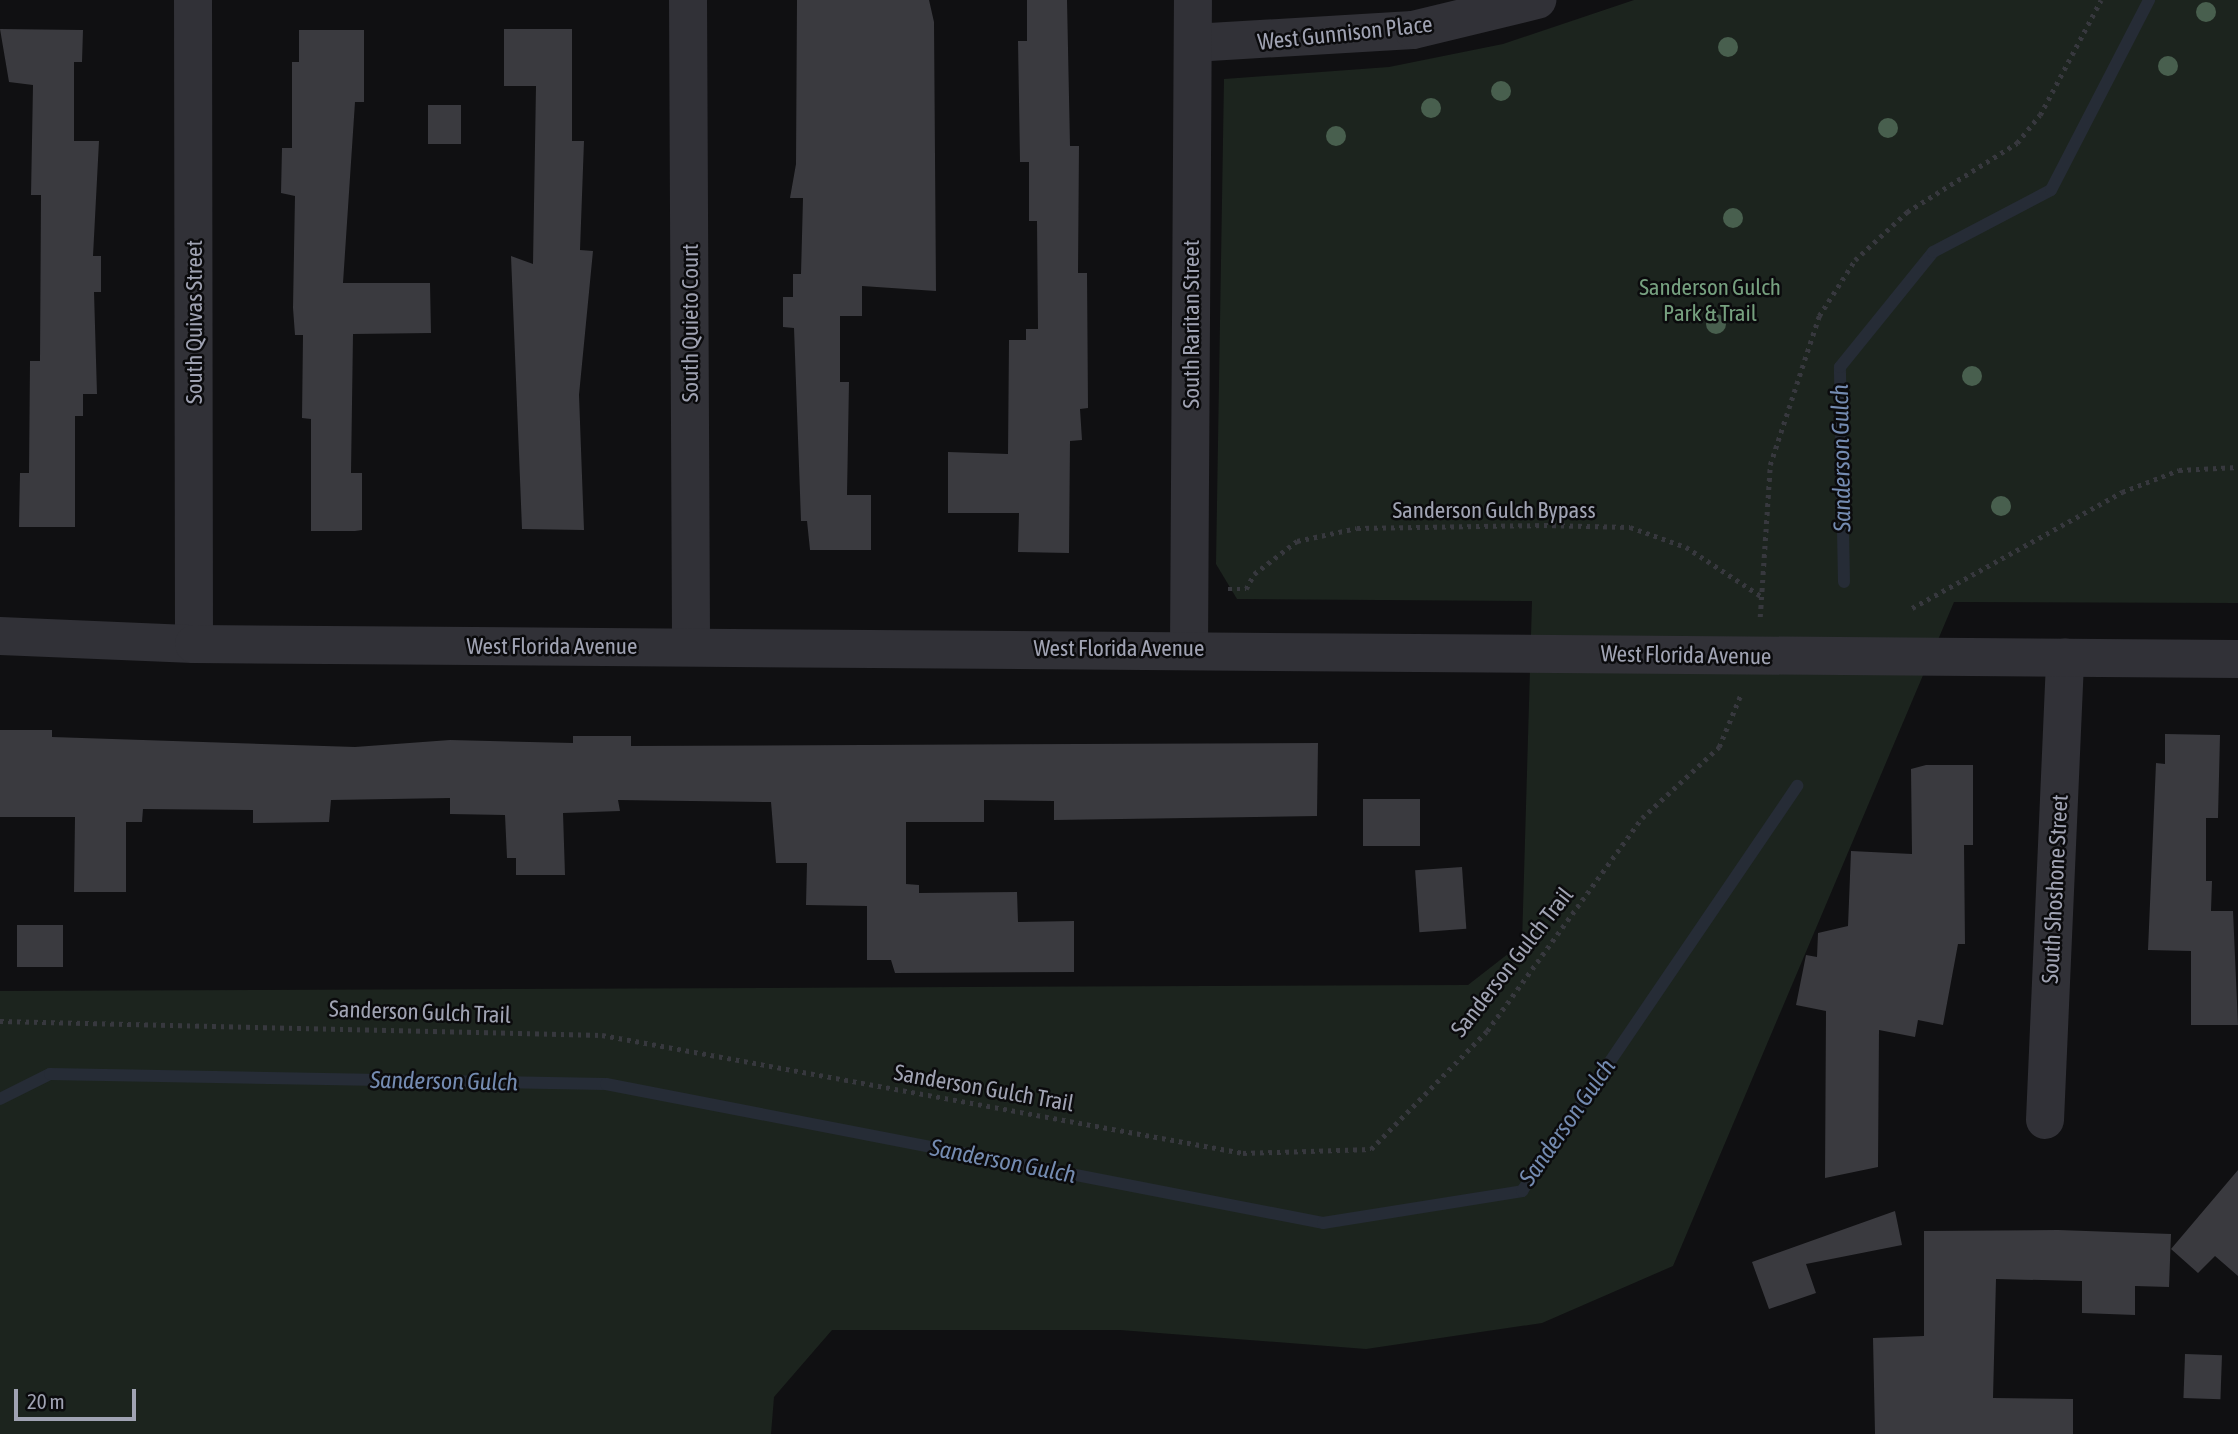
<!DOCTYPE html>
<html>
<head>
<meta charset="utf-8">
<style>
	body { margin:0 }
	#map { position:relative; width:2238px; height:1434px; overflow:hidden; background:#101012; font-family:"Asap Condensed",sans-serif }
	div>[style] { position:absolute }
	.green>* { inset:0; background:#1c241e }
	.stream>* { height:12px; margin:-6px; padding:0 6px; transform-origin:6px; border-radius:6px; background:#262c36 }
	.building>* { inset:0; background:#3a3a3f; transform-origin:0 0 }
	.path>* { height:4.5px; margin-top:-2.25px; transform-origin:0; background:repeating-linear-gradient(90deg,#37383e 0 3.5px,transparent 0 8.5px) }
	.minor>* { height:38px; margin:-19px; padding:0 19px; transform-origin:19px; border-radius:19px; background:#313137 }
	.tertiary>* { height:38px; margin:-19px; padding:0 19px; transform-origin:19px; border-radius:19px; background:#313137 }
	.trees>* { width:20px; height:20px; margin:-10px; border-radius:50%; background:#485f4e }
	span { translate:-50% -50%; white-space:nowrap; text-align:center; line-height:1.15; -webkit-text-stroke:5px #0b0b0d; paint-order:stroke }
	.street-label { font-size:23px; color:#a0a3b3 }
	.park-label { font-size:23px; color:#76a07f }
	.water-label { font-size:24px; color:#748bb1; font-style:italic }
	.scale { position:absolute; left:14px; top:1389px; width:122px; height:32px; box-sizing:border-box; border:4px solid #a0a3b3; border-top:0; padding-left:9px; font-size:21px; line-height:24px; white-space:nowrap; color:#a0a3b3; -webkit-text-stroke:5px #0b0b0d; paint-order:stroke }
</style>
</head>
<body>
<div id="map">
	<div class="green">
		<div style="clip-path:polygon(1634px 0,2238px 0,2238px 603px,1954px 602px,1673px 1266px,1542px 1323px,1366px 1349px,1120px 1330px,832px 1330px,774px 1397px,771px 1434px,0 1434px,0 991px,1468px 985px,1522px 943px,1532px 601px,1237px 599px,1216px 564px,1224px 79px,1389px 67px,1503px 44px)"></div>
	</div>
	<div class="stream">
		<div style="left:1844px;top:582px;width:215px;rotate:-91.1deg"></div>
		<div style="left:1840px;top:367px;width:148px;rotate:-51deg"></div>
		<div style="left:1933px;top:252px;width:133px;rotate:-27.7deg"></div>
		<div style="left:2051px;top:190px;width:214px;rotate:-62.7deg"></div>
		<div style="left:0;top:1099px;width:56px;rotate:-26.6deg"></div>
		<div style="left:50px;top:1074px;width:556px;rotate:1.03deg"></div>
		<div style="left:606px;top:1084px;width:730px;rotate:10.97deg"></div>
		<div style="left:1323px;top:1223px;width:202px;rotate:-9.1deg"></div>
		<div style="left:1522px;top:1191px;width:490px;rotate:-55.8deg"></div>
	</div>
	<div class="building">
		<div style="clip-path:polygon(797px 0,929px 0,934px 22px,936px 291px,862px 286px,862px 316px,840px 316px,840px 382px,849px 382px,847px 495px,871px 495px,871px 550px,810px 550px,807px 521px,801px 521px,794px 328px,783px 327px,783px 297px,793px 297px,793px 274px,801px 274px,803px 198px,790px 198px,796px 164px)"></div>
		<div style="clip-path:polygon(1027px 0,1067px 0,1070px 146px,1079px 146px,1078px 273px,1087px 273px,1088px 408px,1080px 409px,1082px 440px,1070px 441px,1069px 553px,1018px 552px,1019px 513px,948px 513px,948px 452px,1008px 454px,1009px 340px,1026px 340px,1026px 329px,1038px 329px,1037px 221px,1029px 221px,1029px 162px,1020px 162px,1018px 41px,1027px 41px)"></div>
		<div style="clip-path:polygon(0 29px,83px 30px,82px 62px,74px 62px,74px 141px,99px 141px,93px 256px,101px 256px,101px 292px,94px 292px,97px 394px,83px 394px,83px 416px,75px 416px,75px 527px,19px 527px,20px 473px,29px 473px,30px 361px,40px 361px,41px 195px,31px 195px,33px 85px,9px 82px)"></div>
		<div style="clip-path:polygon(504px 29px,572px 29px,572px 141px,584px 141px,580px 250px,593px 251px,579px 395px,584px 530px,522px 529px,511px 256px,533px 264px,536px 86px,504px 86px)"></div>
		<div style="clip-path:polygon(299px 30px,364px 30px,364px 102px,355px 102px,343px 283px,430px 283px,431px 333px,353px 334px,351px 473px,362px 473px,362px 530px,355px 531px,311px 531px,311px 419px,302px 418px,303px 335px,295px 335px,293px 308px,295px 196px,281px 193px,282px 148px,292px 148px,292px 62px,299px 62px)"></div>
		<div style="left:461px;top:105px;width:39px;height:33px;rotate:90deg"></div>
		<div style="clip-path:polygon(0 730px,52px 730px,52px 737px,355px 747px,450px 740px,573px 743px,573px 736px,631px 736px,631px 746px,1318px 743px,1317px 816px,1054px 820px,1054px 801px,984px 800px,984px 822px,906px 822px,906px 884px,919px 885px,919px 893px,1017px 892px,1018px 922px,1074px 921px,1074px 972px,895px 973px,891px 960px,867px 960px,867px 906px,806px 905px,807px 863px,776px 863px,771px 802px,618px 800px,620px 811px,563px 813px,565px 875px,516px 875px,516px 858px,507px 858px,505px 815px,450px 814px,450px 798px,331px 800px,329px 822px,253px 823px,253px 810px,143px 809px,142px 822px,126px 822px,126px 892px,74px 892px,75px 817px,0 817px)"></div>
		<div style="clip-path:polygon(2165px 734px,2220px 735px,2218px 818px,2206px 818px,2206px 881px,2212px 881px,2211px 911px,2233px 911px,2238px 1025px,2191px 1025px,2191px 951px,2148px 950px,2156px 763px,2165px 764px)"></div>
		<div style="clip-path:polygon(1926px 765px,1973px 765px,1973px 845px,1964px 845px,1965px 944px,1958px 944px,1943px 1025px,1918px 1020px,1915px 1037px,1879px 1030px,1878px 1167px,1825px 1178px,1826px 1011px,1796px 1005px,1806px 955px,1817px 957px,1818px 933px,1848px 926px,1851px 851px,1912px 854px,1911px 769px)"></div>
		<div style="left:1363px;top:799px;width:57px;height:47px"></div>
		<div style="left:1462px;top:867px;width:62px;height:47px;rotate:86deg"></div>
		<div style="left:63px;top:925px;width:42px;height:46px;rotate:90deg"></div>
		<div style="clip-path:polygon(2238px 1170px,2238px 1276px,2215px 1256px,2198px 1273px,2171px 1249px)"></div>
		<div style="clip-path:polygon(1895px 1211px,1902px 1245px,1806px 1264px,1816px 1293px,1769px 1309px,1752px 1262px)"></div>
		<div style="clip-path:polygon(2058px 1230px,2171px 1234px,2169px 1287px,2135px 1286px,2135px 1315px,2082px 1313px,2082px 1281px,1996px 1279px,1993px 1398px,2073px 1399px,2073px 1434px,1875px 1434px,1873px 1338px,1924px 1336px,1924px 1231px)"></div>
		<div style="left:2185px;top:1354px;width:37px;height:44px;rotate:2deg"></div>
	</div>
	<div class="path">
		<div style="left:1228px;top:589px;width:18px"></div>
		<div style="left:1246px;top:589px;width:17px;rotate:-62deg"></div>
		<div style="left:1254px;top:574px;width:54px;rotate:-37.5deg"></div>
		<div style="left:1297px;top:541px;width:61px;rotate:-12.2deg"></div>
		<div style="left:1357px;top:528px;width:187px;rotate:-0.9deg"></div>
		<div style="left:1544px;top:525px;width:86px;rotate:1.3deg"></div>
		<div style="left:1630px;top:527px;width:59px;rotate:19.7deg"></div>
		<div style="left:1686px;top:547px;width:93px;rotate:33.2deg"></div>
		<div style="left:1912px;top:608px;width:240px;rotate:-28.9deg"></div>
		<div style="left:2122px;top:492px;width:61px;rotate:-21.1deg"></div>
		<div style="left:2179px;top:470px;width:59px;rotate:-2.9deg"></div>
		<div style="left:1760px;top:617px;width:152px;rotate:-86.2deg"></div>
		<div style="left:1770px;top:465px;width:157px;rotate:-71.8deg"></div>
		<div style="left:1819px;top:316px;width:67px;rotate:-57.3deg"></div>
		<div style="left:1855px;top:260px;width:71px;rotate:-42.7deg"></div>
		<div style="left:1907px;top:212px;width:130px;rotate:-32.1deg"></div>
		<div style="left:2017px;top:143px;width:36px;rotate:-51deg"></div>
		<div style="left:2040px;top:115px;width:130px;rotate:-62.1deg"></div>
		<div style="left:0;top:1021px;width:602px;rotate:1.33deg"></div>
		<div style="left:602px;top:1035px;width:652px;rotate:10.43deg"></div>
		<div style="left:1243px;top:1153px;width:128px;rotate:-1.8deg"></div>
		<div style="left:1371px;top:1149px;width:165px;rotate:-45.5deg"></div>
		<div style="left:1487px;top:1031px;width:263px;rotate:-54deg"></div>
		<div style="left:1642px;top:818px;width:105px;rotate:-42.7deg"></div>
		<div style="left:1719px;top:747px;width:57px;rotate:-67.5deg"></div>
	</div>
	<div class="minor">
		<div style="left:193px;top:0;width:644px;rotate:89.91deg"></div>
		<div style="left:688px;top:0;width:646px;rotate:89.73deg"></div>
		<div style="left:1193px;top:43px;width:220px;rotate:-3.4deg"></div>
		<div style="left:1413px;top:30px;width:128px;rotate:-13.6deg"></div>
		<div style="left:1189px;top:648px;width:648px;rotate:-89.65deg"></div>
		<div style="left:2045px;top:1120px;width:463px;rotate:-87.5deg"></div>
	</div>
	<div class="tertiary">
		<div style="left:0;top:636px;width:194px;rotate:2.4deg"></div>
		<div style="left:194px;top:644px;width:2044px;rotate:0.42deg"></div>
	</div>
	<div class="trees">
		<div style="left:2206px;top:12px"></div>
		<div style="left:1728px;top:47px"></div>
		<div style="left:2168px;top:66px"></div>
		<div style="left:1501px;top:91px"></div>
		<div style="left:1431px;top:108px"></div>
		<div style="left:1888px;top:128px"></div>
		<div style="left:1336px;top:136px"></div>
		<div style="left:1733px;top:218px"></div>
		<div style="left:1716px;top:324px"></div>
		<div style="left:1972px;top:376px"></div>
		<div style="left:2001px;top:506px"></div>
	</div>
	<div class="street-label">
		<span style="left:1345px;top:33px;rotate:-6deg">West Gunnison Place</span>
		<span style="left:194px;top:322px;rotate:-90deg">South Quivas Street</span>
		<span style="left:690px;top:323px;rotate:-90deg">South Quieto Court</span>
		<span style="left:1191px;top:324px;rotate:-90deg">South Raritan Street</span>
		<span style="left:1494px;top:510px">Sanderson Gulch Bypass</span>
		<span style="left:552px;top:646px">West Florida Avenue</span>
		<span style="left:1119px;top:648px">West Florida Avenue</span>
		<span style="left:1686px;top:655px;rotate:1deg">West Florida Avenue</span>
		<span style="left:2055px;top:889px;rotate:-87deg">South Shoshone Street</span>
		<span style="left:1512px;top:962px;rotate:-52deg">Sanderson Gulch Trail</span>
		<span style="left:420px;top:1012px;rotate:2deg">Sanderson Gulch Trail</span>
		<span style="left:984px;top:1088px;rotate:10deg">Sanderson Gulch Trail</span>
	</div>
	<div class="park-label">
		<span style="left:1710px;top:300px">Sanderson Gulch<br>Park &amp; Trail</span>
	</div>
	<div class="water-label">
		<span style="left:1841px;top:458px;rotate:-91deg">Sanderson Gulch</span>
		<span style="left:444px;top:1081px;rotate:1deg">Sanderson Gulch</span>
		<span style="left:1567px;top:1122px;rotate:-55deg">Sanderson Gulch</span>
		<span style="left:1003px;top:1161px;rotate:11deg">Sanderson Gulch</span>
	</div>
	<div class="scale">20 m</div>
</div>
</body>
</html>
